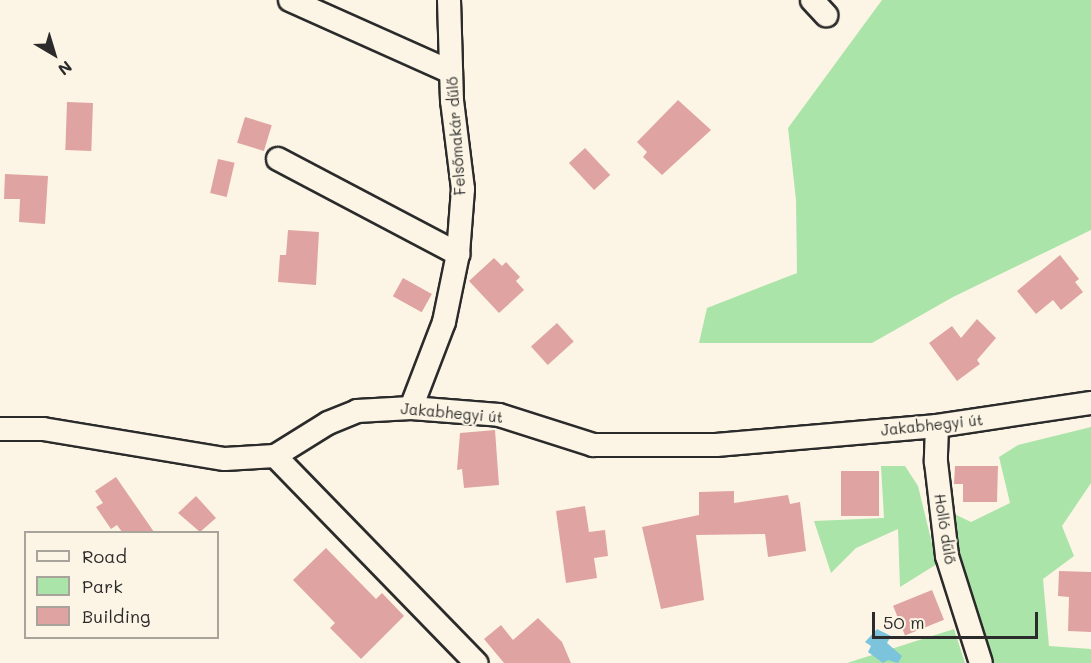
<!DOCTYPE html>
<html>
<head>
<meta charset="utf-8">
<style>
	body { margin:0 }
	#map { position:relative; width:1091px; height:663px; overflow:hidden; background:#fcf5e5; font-family:Mali,sans-serif }
	div>[style] { position:absolute }
	.green>* { inset:0; background:#aae4a9 }
	.water>* { inset:0; background:#7bc4dc }
	.building>* { inset:0; background:#dfa4a2; transform-origin:0 0 }
	.roads { filter:drop-shadow(2px 0 #2b2b2b) drop-shadow(-2px 0 #2b2b2b) drop-shadow(0 2px #2b2b2b) drop-shadow(0 -2px #2b2b2b) }
	.minor>* { height:22px; margin:-11px; padding:0 11px; transform-origin:11px; border-radius:11px; background:#fcf5e5 }
	span { translate:-50% -50%; white-space:nowrap; text-align:center; line-height:1.15; -webkit-text-stroke:4.5px #fcf5e5; paint-order:stroke }
	.street-label { font-size:15px; color:#2b2b2b }
	.legend { position:absolute; left:24px; top:531px; width:195px; height:108px; box-sizing:border-box; background:#fcf5e5; border:2px solid #a8a49b; margin:0; padding:8px 10px; list-style:none; font-size:18px; color:#2b2b2b }
	.legend li { display:flex; align-items:center; gap:12px; height:30px }
	.legend b { width:30px; border:2px solid #a8a49b }
	.north { position:absolute; left:24px; top:24px; width:60px; height:60px; -webkit-text-stroke:4px #fcf5e5; paint-order:stroke; rotate:142deg; font-size:16px; font-weight:700; line-height:24px; text-align:center; color:#2b2b2b }
	.north::after { content:''; display:block; margin:auto; width:21px; height:27px; background:#2b2b2b; clip-path:polygon(50% 0,100% 100%,50% 72%,0 100%) }
	.scale { position:absolute; left:872px; top:612px; width:166px; height:27px; box-sizing:border-box; border:3px solid #2b2b2b; border-top:0; padding-left:8px; font-size:18px; line-height:21px; white-space:nowrap; color:#2b2b2b; -webkit-text-stroke:4px #fcf5e5; paint-order:stroke }
</style>
</head>
<body>
<div id="map">
	<div class="green">
		<div style="clip-path:polygon(882px 0,1091px 0,1091px 230px,953px 297px,872px 343px,699px 343px,707px 308px,797px 273px,796px 200px,788px 128px)"></div>
		<div style="clip-path:polygon(1091px 427px,1091px 483px,1062px 526px,1074px 556px,1043px 579px,1049px 646px,1091px 649px,1091px 663px,988px 663px,946px 510px,971px 522px,1010px 503px,999px 457px,1018px 445px)"></div>
		<div style="clip-path:polygon(881px 466px,905px 466px,918px 486px,937px 564px,900px 587px,898px 529px,856px 548px,831px 573px,814px 521px,884px 518px)"></div>
		<div style="clip-path:polygon(954px 629px,965px 663px,847px 663px)"></div>
	</div>
	<div class="water">
		<div style="clip-path:polygon(877px 629px,891px 636px,887px 643px,902px 656px,898px 663px,888px 660px,883px 663px,868px 652px,871px 646px,865px 642px)"></div>
	</div>
	<div class="building">
		<div style="clip-path:polygon(678px 100px,711px 130px,662px 175px,643px 157px,647px 152px,637px 142px)"></div>
		<div style="left:67px;top:102px;width:26px;height:48px;rotate:2deg"></div>
		<div style="left:245px;top:117px;width:28px;height:27px;rotate:17deg"></div>
		<div style="left:585px;top:148px;width:37px;height:22px;rotate:47deg"></div>
		<div style="left:218px;top:159px;width:17px;height:35px;rotate:13deg"></div>
		<div style="clip-path:polygon(5px 174px,48px 176px,45px 224px,19px 222px,20px 199px,4px 199px)"></div>
		<div style="clip-path:polygon(288px 230px,319px 232px,316px 285px,278px 282px,280px 255px,286px 255px)"></div>
		<div style="clip-path:polygon(1060px 255px,1079px 279px,1075px 282px,1083px 292px,1061px 310px,1053px 300px,1036px 314px,1017px 291px)"></div>
		<div style="clip-path:polygon(494px 258px,502px 266px,506px 262px,520px 277px,516px 281px,524px 290px,499px 313px,469px 281px)"></div>
		<div style="left:403px;top:278px;width:33px;height:21px;rotate:29deg"></div>
		<div style="clip-path:polygon(977px 319px,996px 338px,977px 360px,980px 364px,957px 381px,929px 343px,952px 326px,961px 338px)"></div>
		<div style="left:557px;top:323px;width:25px;height:35px;rotate:48deg"></div>
		<div style="clip-path:polygon(495px 430px,499px 485px,464px 488px,462px 469px,457px 470px,460px 433px)"></div>
		<div style="clip-path:polygon(955px 466px,998px 466px,997px 502px,963px 502px,963px 484px,954px 484px)"></div>
		<div style="left:841px;top:471px;width:38px;height:45px"></div>
		<div style="clip-path:polygon(116px 477px,154px 532px,122px 532px,117px 525px,111px 529px,96px 507px,103px 503px,95px 491px)"></div>
		<div style="clip-path:polygon(734px 491px,734px 503px,788px 495px,790px 504px,800px 502px,806px 551px,768px 557px,765px 534px,696px 535px,704px 600px,661px 609px,642px 527px,699px 515px,699px 492px)"></div>
		<div style="clip-path:polygon(196px 496px,216px 518px,200px 532px,178px 513px)"></div>
		<div style="clip-path:polygon(585px 506px,589px 532px,605px 530px,608px 556px,594px 558px,597px 578px,566px 583px,556px 511px)"></div>
		<div style="clip-path:polygon(326px 548px,376px 599px,382px 593px,404px 616px,361px 659px,330px 628px,335px 623px,293px 580px)"></div>
		<div style="clip-path:polygon(1059px 571px,1091px 572px,1091px 632px,1068px 631px,1069px 597px,1058px 596px)"></div>
		<div style="left:932px;top:590px;width:32px;height:42px;rotate:68deg"></div>
		<div style="clip-path:polygon(538px 618px,562px 642px,571px 663px,504px 663px,484px 639px,501px 625px,513px 640px)"></div>
	</div>
	<div class="roads">
		<div class="minor">
			<div style="left:290px;top:0;width:176px;rotate:24.1deg"></div>
			<div style="left:812px;top:0;width:21px;rotate:47deg"></div>
			<div style="left:278px;top:159px;width:204px;rotate:27.8deg"></div>
			<div style="left:411px;top:408px;width:92px;rotate:-69deg"></div>
			<div style="left:444px;top:322px;width:69px;rotate:-78.4deg"></div>
			<div style="left:458px;top:254px;width:65px;rotate:-85.6deg"></div>
			<div style="left:463px;top:189px;width:89px;rotate:-97.1deg"></div>
			<div style="left:452px;top:101px;width:101px;rotate:-91.7deg"></div>
			<div style="left:937px;top:426px;width:36px;rotate:92deg"></div>
			<div style="left:936px;top:462px;width:95px;rotate:83.3deg"></div>
			<div style="left:947px;top:556px;width:112px;rotate:72.4deg"></div>
			<div style="left:0;top:429px;width:43px"></div>
			<div style="left:43px;top:429px;width:184px;rotate:9.4deg"></div>
			<div style="left:225px;top:459px;width:50px;rotate:-3.4deg"></div>
			<div style="left:275px;top:456px;width:62px;rotate:-31.9deg"></div>
			<div style="left:328px;top:423px;width:31px;rotate:-22deg"></div>
			<div style="left:357px;top:411px;width:54px;rotate:-3.2deg"></div>
			<div style="left:411px;top:408px;width:88px;rotate:4.5deg"></div>
			<div style="left:499px;top:415px;width:99px;rotate:17.7deg"></div>
			<div style="left:593px;top:445px;width:123px"></div>
			<div style="left:716px;top:445px;width:222px;rotate:-4.9deg"></div>
			<div style="left:937px;top:426px;width:156px;rotate:-8.5deg"></div>
			<div style="left:275px;top:456px;width:289px;rotate:45.8deg"></div>
		</div>
	</div>
	<div class="street-label">
		<span style="left:456px;top:136px;rotate:-94deg">Felsőmakár dűlő</span>
		<span style="left:452px;top:413px;rotate:5deg">Jakabhegyi út</span>
		<span style="left:932px;top:425px;rotate:-6deg">Jakabhegyi út</span>
		<span style="left:945px;top:529px;rotate:81deg">Holló dűlő</span>
	</div>
	<ul class="legend">
	<li><b style="height:8px;background:#fcf5e5"></b>Road</li>
	<li><b style="height:16px;background:#aae4a9"></b>Park</li>
	<li><b style="height:16px;background:#dfa4a2"></b>Building</li>
	</ul>
	<div class="north">N</div>
	<div class="scale">50 m</div>
</div>
</body>
</html>
